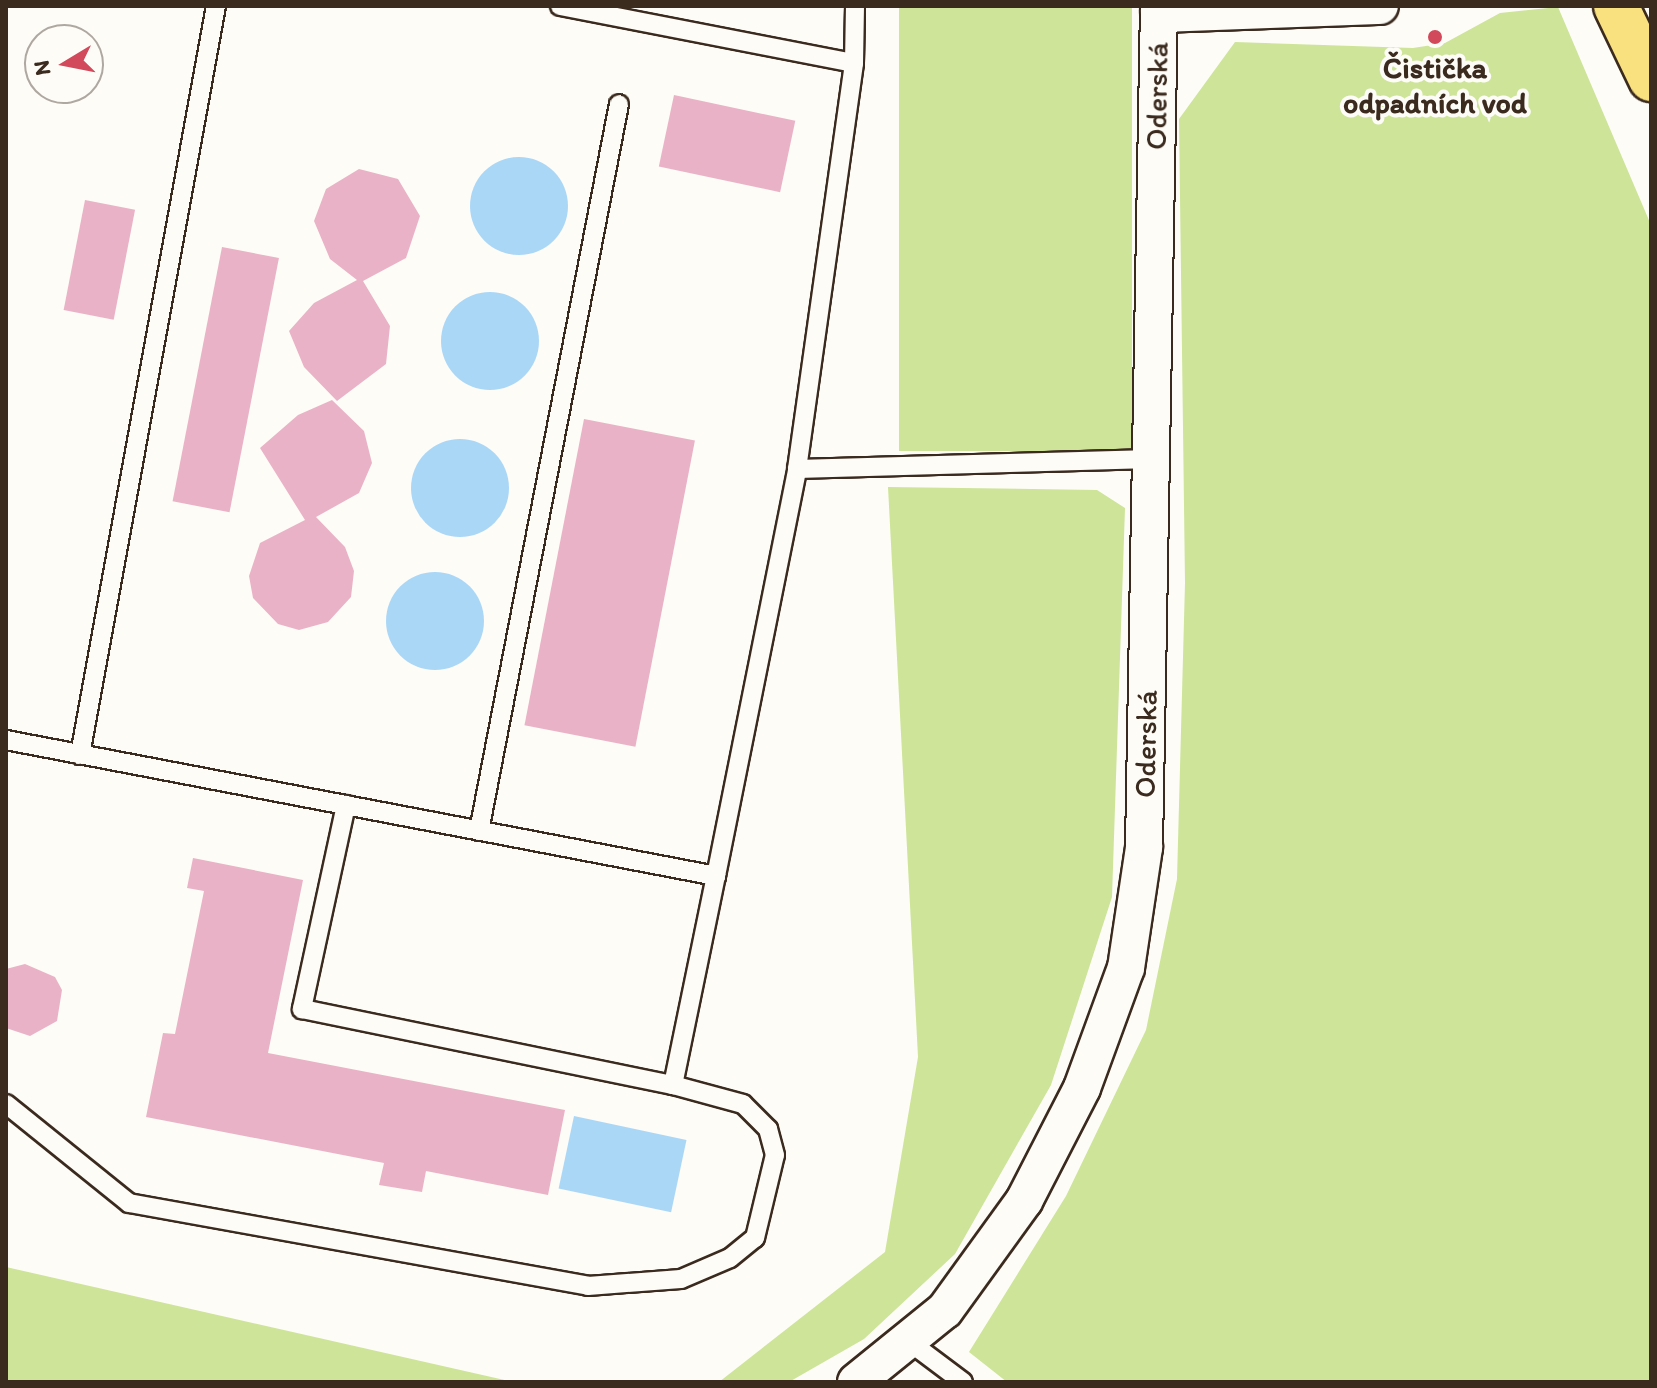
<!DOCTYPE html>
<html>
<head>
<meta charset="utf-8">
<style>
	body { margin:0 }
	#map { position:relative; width:1657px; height:1388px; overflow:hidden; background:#fdfcf7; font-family:Itim,sans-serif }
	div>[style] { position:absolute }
	.green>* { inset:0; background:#cde499; transform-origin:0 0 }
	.water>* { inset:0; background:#abd7f7; transform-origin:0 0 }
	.round { border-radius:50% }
	.building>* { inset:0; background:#eab2c7; transform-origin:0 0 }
	.roads { filter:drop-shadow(2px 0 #3b2a1e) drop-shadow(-2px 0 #3b2a1e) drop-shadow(0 2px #3b2a1e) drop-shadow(0 -2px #3b2a1e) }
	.lane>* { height:18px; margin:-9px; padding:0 9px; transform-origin:9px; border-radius:9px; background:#fdfcf7 }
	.street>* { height:36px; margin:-18px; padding:0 18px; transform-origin:18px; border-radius:18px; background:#fdfcf7 }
	.highway>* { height:44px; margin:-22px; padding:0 22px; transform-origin:22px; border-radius:22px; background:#fae180 }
	.dots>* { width:22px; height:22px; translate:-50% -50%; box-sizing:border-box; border:4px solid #fdfcf7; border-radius:50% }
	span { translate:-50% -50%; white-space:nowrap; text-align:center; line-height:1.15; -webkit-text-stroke:8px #fdfcf7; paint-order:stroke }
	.poi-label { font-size:30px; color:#3b2a1e; font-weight:700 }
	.street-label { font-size:30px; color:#3b2a1e }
	.frame { position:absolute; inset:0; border:8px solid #3b2a1e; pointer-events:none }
	.north { position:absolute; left:24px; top:24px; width:80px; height:80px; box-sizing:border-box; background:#fdfcf7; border:2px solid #afa8a0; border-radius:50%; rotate:260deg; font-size:22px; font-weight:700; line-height:32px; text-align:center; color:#3b2a1e }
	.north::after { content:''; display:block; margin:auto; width:28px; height:36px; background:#d1495b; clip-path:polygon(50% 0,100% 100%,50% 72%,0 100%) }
</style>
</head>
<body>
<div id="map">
	<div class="green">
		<div style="left:899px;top:6px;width:233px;height:445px"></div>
		<div style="clip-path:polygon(1558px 7px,1651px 225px,1651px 1382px,1007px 1382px,969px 1352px,1066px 1196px,1146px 1030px,1177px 879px,1185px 583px,1179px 119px,1235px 42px,1413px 48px,1445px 43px,1500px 13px)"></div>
		<div style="clip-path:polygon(888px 487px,1097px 490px,1125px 508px,1112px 897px,1051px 1085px,955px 1254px,864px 1339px,789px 1382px,719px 1382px,885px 1252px,918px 1057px)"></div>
		<div style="clip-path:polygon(6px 1267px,513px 1382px,6px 1382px)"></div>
	</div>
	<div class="water">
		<div class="round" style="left:470px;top:157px;width:98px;height:98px"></div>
		<div class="round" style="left:441px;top:292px;width:98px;height:98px"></div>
		<div class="round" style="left:411px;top:439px;width:98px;height:98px"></div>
		<div class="round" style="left:386px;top:572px;width:98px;height:98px"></div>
		<div style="left:574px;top:1116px;width:115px;height:74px;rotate:12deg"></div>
	</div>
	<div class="building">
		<div style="left:674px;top:95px;width:124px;height:73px;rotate:12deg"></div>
		<div style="clip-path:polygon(359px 169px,398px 179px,420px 216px,406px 258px,363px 281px,390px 326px,386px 364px,337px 401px,304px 367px,289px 331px,314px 303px,357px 280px,330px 259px,314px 221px,326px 189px)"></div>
		<div style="left:85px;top:200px;width:51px;height:112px;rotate:11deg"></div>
		<div style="left:222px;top:247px;width:58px;height:259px;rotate:11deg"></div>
		<div style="clip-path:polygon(332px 400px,364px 431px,372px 463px,359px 493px,316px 517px,345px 547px,354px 571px,351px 597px,328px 622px,299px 630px,278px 624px,253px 598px,249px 576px,260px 543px,305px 520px,260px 448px,298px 415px)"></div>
		<div style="left:584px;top:419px;width:113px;height:312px;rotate:11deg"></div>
		<div style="clip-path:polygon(193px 858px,303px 880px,268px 1053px,565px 1110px,548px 1195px,426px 1171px,422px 1192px,379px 1185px,384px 1163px,146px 1117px,163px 1033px,175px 1034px,204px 891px,187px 888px)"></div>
		<div style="clip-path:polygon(25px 964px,55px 977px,62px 990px,57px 1021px,30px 1036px,6px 1028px,6px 969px)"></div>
	</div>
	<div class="roads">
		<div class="lane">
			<div style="left:560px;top:6px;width:299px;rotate:11deg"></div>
			<div style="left:797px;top:469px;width:354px;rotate:-1.6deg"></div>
			<div style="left:6px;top:740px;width:723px;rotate:10.84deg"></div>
			<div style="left:716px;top:876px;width:415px;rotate:-78.7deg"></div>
			<div style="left:797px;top:469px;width:410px;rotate:-82deg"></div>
			<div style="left:854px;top:63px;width:57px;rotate:-89deg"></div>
			<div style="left:80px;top:755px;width:761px;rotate:-79.71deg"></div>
			<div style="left:346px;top:805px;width:209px;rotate:102.2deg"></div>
			<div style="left:302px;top:1009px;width:379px;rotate:11.6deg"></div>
			<div style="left:479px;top:831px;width:740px;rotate:-79.1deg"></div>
			<div style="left:6px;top:1104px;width:158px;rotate:38.8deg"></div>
			<div style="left:129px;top:1203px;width:466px;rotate:10.2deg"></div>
			<div style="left:588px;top:1286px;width:93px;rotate:-4.3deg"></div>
			<div style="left:681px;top:1279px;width:53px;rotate:-23.2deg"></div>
			<div style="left:730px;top:1258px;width:32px;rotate:-39deg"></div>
			<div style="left:755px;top:1238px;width:85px;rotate:-76.5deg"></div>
			<div style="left:775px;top:1155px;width:27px;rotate:-105deg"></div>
			<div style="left:768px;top:1129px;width:35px;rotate:-135deg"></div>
			<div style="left:743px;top:1104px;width:73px;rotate:-164.8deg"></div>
			<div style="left:673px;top:1085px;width:213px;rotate:-78.4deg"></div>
			<div style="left:911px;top:1343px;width:65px;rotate:36.9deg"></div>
		</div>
		<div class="street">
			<div style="left:1159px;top:14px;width:221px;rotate:-2.1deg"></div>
			<div style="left:856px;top:1382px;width:114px;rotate:-39deg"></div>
			<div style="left:945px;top:1310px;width:135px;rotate:-54.1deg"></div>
			<div style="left:1024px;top:1201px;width:127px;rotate:-62.8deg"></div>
			<div style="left:1082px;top:1088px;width:128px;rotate:-69.9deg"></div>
			<div style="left:1126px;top:968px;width:122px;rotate:-81.5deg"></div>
			<div style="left:1144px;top:847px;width:841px;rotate:-88.98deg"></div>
		</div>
		<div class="highway">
			<div style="left:1616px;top:6px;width:81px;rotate:64.4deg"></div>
		</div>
	</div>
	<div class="dots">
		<div style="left:1435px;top:37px;background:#d1495b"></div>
	</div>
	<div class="poi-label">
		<span style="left:1435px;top:85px">Čistička<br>odpadních vod</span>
	</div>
	<div class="street-label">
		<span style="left:1157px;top:96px;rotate:-89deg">Oderská</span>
		<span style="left:1146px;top:744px;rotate:-89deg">Oderská</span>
	</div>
	<div class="frame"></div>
	<div class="north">N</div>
</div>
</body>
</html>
